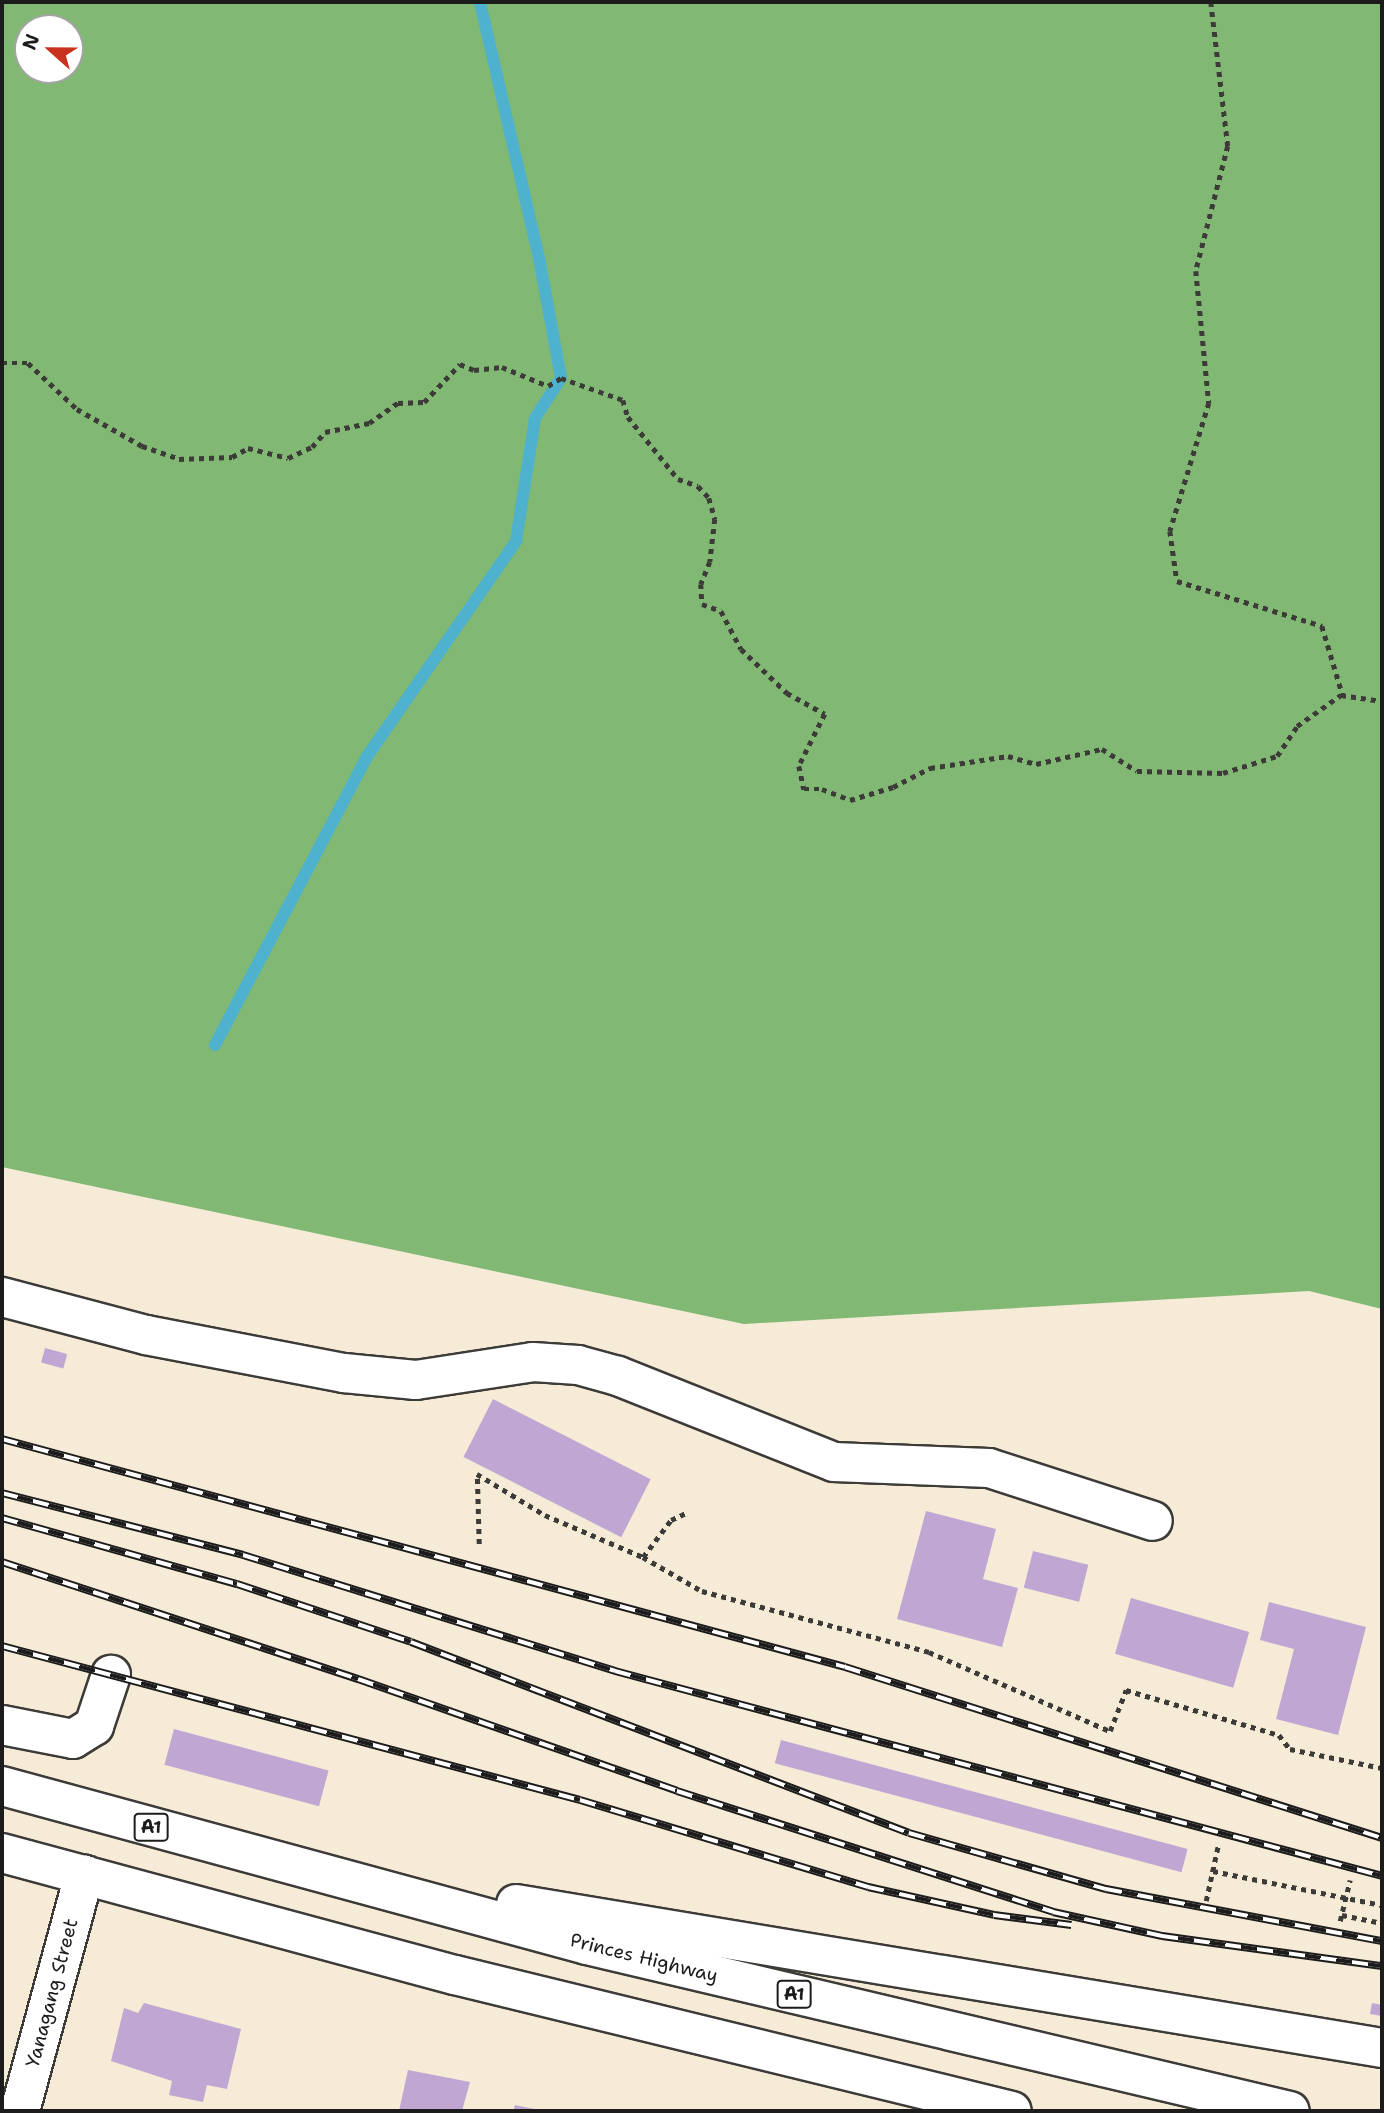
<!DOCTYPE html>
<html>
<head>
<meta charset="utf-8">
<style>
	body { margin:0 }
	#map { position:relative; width:1384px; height:2113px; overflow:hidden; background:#f5ebd6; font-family:"Shantell Sans",sans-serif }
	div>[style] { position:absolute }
	.forest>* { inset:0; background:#81b874 }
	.stream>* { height:12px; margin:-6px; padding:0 6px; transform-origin:6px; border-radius:6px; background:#4eb1cd }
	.building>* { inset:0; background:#c0a7d3; transform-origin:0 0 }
	.path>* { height:4.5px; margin-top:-2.25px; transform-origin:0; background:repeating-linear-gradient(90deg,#3d3b38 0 5px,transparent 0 10px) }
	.roads { filter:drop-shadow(2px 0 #3d3b38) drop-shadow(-2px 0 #3d3b38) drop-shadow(0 2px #3d3b38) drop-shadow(0 -2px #3d3b38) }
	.minor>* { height:38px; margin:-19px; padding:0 19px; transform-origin:19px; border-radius:19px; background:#fff }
	.highway>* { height:38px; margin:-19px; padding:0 19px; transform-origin:19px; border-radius:19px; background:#fff }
	.rail>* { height:8px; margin-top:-4px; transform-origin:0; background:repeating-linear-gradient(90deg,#fff 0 16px,#1c1c1c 0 32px); box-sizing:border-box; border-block:2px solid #1c1c1c }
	span { translate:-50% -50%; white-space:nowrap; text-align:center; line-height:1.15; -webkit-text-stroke:5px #fff; paint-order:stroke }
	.shield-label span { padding:2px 5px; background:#fff; border:2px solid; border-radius:5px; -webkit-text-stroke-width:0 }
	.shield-label { font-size:18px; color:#1c1c1c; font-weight:700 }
	.street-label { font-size:19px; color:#1c1c1c }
	.frame { position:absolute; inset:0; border:4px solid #1c1c1c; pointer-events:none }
	.north { position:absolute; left:14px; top:14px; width:70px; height:70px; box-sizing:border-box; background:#fff; border:2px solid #a4a4a4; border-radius:50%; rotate:291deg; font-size:19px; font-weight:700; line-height:28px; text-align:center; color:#1c1c1c }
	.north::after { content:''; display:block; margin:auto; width:24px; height:32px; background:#c8321e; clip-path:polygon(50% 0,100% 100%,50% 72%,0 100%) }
</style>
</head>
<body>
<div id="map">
	<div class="forest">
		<div style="clip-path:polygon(evenodd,2px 2px,1382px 2px,1382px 1309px,1309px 1291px,744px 1324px,2px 1167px,2px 2px,28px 28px,70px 28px,70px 70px,28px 70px,28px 28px)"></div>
	</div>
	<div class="stream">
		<div style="left:215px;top:1045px;width:324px;rotate:-62.2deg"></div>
		<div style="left:366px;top:758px;width:264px;rotate:-55.3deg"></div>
		<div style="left:516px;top:541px;width:124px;rotate:-81.2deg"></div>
		<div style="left:535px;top:418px;width:48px;rotate:-57deg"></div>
		<div style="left:561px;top:378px;width:122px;rotate:-100.4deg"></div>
		<div style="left:539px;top:258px;width:263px;rotate:-103deg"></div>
	</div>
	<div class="building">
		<div style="left:45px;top:1348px;width:23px;height:15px;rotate:15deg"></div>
		<div style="left:493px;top:1399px;width:177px;height:65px;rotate:27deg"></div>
		<div style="clip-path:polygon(926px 1511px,996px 1529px,983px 1579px,1018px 1588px,1002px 1647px,897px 1619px)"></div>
		<div style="left:1033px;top:1551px;width:57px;height:38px;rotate:14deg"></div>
		<div style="left:1131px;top:1598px;width:123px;height:58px;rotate:16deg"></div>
		<div style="clip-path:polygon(1269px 1602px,1366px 1627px,1338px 1735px,1276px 1719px,1294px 1649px,1260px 1640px)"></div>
		<div style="left:174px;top:1729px;width:160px;height:37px;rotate:15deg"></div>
		<div style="left:781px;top:1740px;width:421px;height:24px;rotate:15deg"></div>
		<div style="clip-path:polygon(144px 2003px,241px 2029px,227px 2089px,207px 2085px,203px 2102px,169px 2095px,172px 2081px,111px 2061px,124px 2008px,138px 2013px)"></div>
		<div style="clip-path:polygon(1372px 2003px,1382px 2005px,1382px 2016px,1370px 2014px)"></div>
		<div style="clip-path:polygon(408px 2070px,470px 2082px,462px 2111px,399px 2111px)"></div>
		<div style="clip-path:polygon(515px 2105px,539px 2110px,539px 2111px,513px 2111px)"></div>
	</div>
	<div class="path">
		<div style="left:1211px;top:2px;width:145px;rotate:83.3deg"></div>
		<div style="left:1228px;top:146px;width:129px;rotate:104.4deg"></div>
		<div style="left:1196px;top:271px;width:133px;rotate:84.4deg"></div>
		<div style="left:1209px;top:403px;width:134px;rotate:106.9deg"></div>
		<div style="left:1170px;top:531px;width:50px;rotate:82deg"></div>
		<div style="left:1177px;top:581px;width:152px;rotate:17.2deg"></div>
		<div style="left:1322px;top:626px;width:73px;rotate:73.3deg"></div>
		<div style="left:2px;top:363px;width:26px"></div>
		<div style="left:28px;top:363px;width:67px;rotate:43.2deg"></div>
		<div style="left:77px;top:409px;width:75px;rotate:29.6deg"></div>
		<div style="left:142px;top:446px;width:39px;rotate:19deg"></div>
		<div style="left:179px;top:459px;width:53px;rotate:-2.2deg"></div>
		<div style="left:232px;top:457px;width:18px;rotate:-29deg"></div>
		<div style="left:248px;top:448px;width:41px;rotate:14deg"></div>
		<div style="left:288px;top:458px;width:26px;rotate:-25deg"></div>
		<div style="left:312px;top:447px;width:20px;rotate:-49deg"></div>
		<div style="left:325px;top:432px;width:45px;rotate:-11.6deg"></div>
		<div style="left:369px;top:423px;width:35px;rotate:-35deg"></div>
		<div style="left:398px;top:403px;width:26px;rotate:-2deg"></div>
		<div style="left:424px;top:402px;width:52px;rotate:-46.5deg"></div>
		<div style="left:460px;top:364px;width:15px;rotate:23deg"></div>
		<div style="left:474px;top:370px;width:28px;rotate:-6deg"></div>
		<div style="left:502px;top:367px;width:50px;rotate:22.4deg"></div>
		<div style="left:548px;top:386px;width:15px;rotate:-32deg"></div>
		<div style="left:561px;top:378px;width:66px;rotate:19.5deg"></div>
		<div style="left:623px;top:400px;width:18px;rotate:74deg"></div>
		<div style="left:628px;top:417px;width:80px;rotate:51.1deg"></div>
		<div style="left:678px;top:479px;width:21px;rotate:19deg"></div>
		<div style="left:698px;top:486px;width:16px;rotate:47deg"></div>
		<div style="left:709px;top:498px;width:22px;rotate:74deg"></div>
		<div style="left:715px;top:519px;width:43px;rotate:96.6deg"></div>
		<div style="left:710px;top:562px;width:24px;rotate:112deg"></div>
		<div style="left:701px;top:584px;width:20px;rotate:87deg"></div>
		<div style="left:702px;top:604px;width:20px;rotate:20deg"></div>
		<div style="left:721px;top:611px;width:43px;rotate:62.2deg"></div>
		<div style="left:741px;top:649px;width:64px;rotate:43.7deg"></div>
		<div style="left:787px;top:693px;width:43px;rotate:28.9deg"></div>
		<div style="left:825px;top:714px;width:58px;rotate:116.6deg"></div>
		<div style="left:799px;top:766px;width:24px;rotate:78deg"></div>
		<div style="left:804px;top:789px;width:18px"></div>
		<div style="left:822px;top:789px;width:30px;rotate:21deg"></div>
		<div style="left:850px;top:800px;width:45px;rotate:-16.8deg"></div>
		<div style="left:893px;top:787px;width:42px;rotate:-27.2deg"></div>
		<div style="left:930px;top:768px;width:79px;rotate:-8.7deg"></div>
		<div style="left:1008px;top:756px;width:29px;rotate:16deg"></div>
		<div style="left:1036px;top:764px;width:68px;rotate:-12.8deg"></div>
		<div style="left:1102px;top:749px;width:41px;rotate:32.2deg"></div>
		<div style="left:1137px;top:771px;width:86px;rotate:1.3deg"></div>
		<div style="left:1223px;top:773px;width:57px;rotate:-17.5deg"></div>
		<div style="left:1277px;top:756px;width:36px;rotate:-56deg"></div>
		<div style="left:1297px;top:726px;width:54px;rotate:-35.2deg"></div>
		<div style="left:1341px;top:695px;width:41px;rotate:8.3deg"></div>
		<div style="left:479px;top:1544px;width:70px;rotate:-91.6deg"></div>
		<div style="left:477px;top:1474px;width:79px;rotate:31.1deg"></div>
		<div style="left:545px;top:1515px;width:107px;rotate:23.2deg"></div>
		<div style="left:643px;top:1557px;width:68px;rotate:30deg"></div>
		<div style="left:702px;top:1591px;width:235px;rotate:15deg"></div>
		<div style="left:929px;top:1652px;width:197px;rotate:23.6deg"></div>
		<div style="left:1110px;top:1731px;width:44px;rotate:-68.7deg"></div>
		<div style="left:1126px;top:1690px;width:159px;rotate:16.4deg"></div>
		<div style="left:1279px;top:1735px;width:18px;rotate:52deg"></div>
		<div style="left:1290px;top:1749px;width:94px;rotate:11.7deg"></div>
		<div style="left:643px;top:1557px;width:46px;rotate:-52.9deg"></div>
		<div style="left:671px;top:1520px;width:17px;rotate:-25deg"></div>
		<div style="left:1213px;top:1871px;width:172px;rotate:11.4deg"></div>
		<div style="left:1206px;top:1901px;width:56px;rotate:-77.7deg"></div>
		<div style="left:1342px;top:1915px;width:41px;rotate:11.3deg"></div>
		<div style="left:1340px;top:1921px;width:42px;rotate:-76.3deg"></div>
	</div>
	<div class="roads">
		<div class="minor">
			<div style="left:2px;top:1297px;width:149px;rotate:14.8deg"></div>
			<div style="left:146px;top:1335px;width:202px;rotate:10.9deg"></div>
			<div style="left:344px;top:1373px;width:72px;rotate:5.6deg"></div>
			<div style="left:416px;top:1380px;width:118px;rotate:-8.7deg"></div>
			<div style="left:533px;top:1362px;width:45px;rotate:3.8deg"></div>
			<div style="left:578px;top:1365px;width:41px;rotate:15.4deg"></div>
			<div style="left:618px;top:1376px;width:232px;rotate:21.7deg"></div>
			<div style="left:834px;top:1462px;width:155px;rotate:2.2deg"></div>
			<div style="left:989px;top:1468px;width:172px;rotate:17.9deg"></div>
			<div style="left:2px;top:1725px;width:72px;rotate:11.2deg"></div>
			<div style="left:73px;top:1739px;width:25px;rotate:-32deg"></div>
			<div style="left:94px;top:1726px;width:54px;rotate:-71.6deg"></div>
			<div style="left:20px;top:2111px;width:245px;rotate:-74.8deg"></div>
		</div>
		<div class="highway">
			<div style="left:2px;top:1786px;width:606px;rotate:15.21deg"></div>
			<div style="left:587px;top:1945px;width:722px;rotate:13.29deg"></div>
			<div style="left:2px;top:1853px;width:469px;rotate:15.1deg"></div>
			<div style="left:455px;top:1975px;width:573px;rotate:13.72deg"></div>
			<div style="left:516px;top:1904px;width:878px;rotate:9.44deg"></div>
		</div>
	</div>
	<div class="rail">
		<div style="left:2px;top:1439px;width:873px;rotate:15.13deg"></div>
		<div style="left:845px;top:1667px;width:564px;rotate:17.66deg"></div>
		<div style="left:2px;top:1493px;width:249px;rotate:14.4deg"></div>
		<div style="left:243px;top:1555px;width:390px;rotate:17.3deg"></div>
		<div style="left:615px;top:1671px;width:794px;rotate:14.96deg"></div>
		<div style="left:2px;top:1518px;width:244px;rotate:15.7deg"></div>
		<div style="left:237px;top:1584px;width:183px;rotate:18.4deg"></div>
		<div style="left:411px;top:1642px;width:533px;rotate:20.98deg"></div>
		<div style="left:909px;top:1833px;width:205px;rotate:15.9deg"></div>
		<div style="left:1106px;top:1889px;width:281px;rotate:10.7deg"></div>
		<div style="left:2px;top:1562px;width:375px;rotate:18.2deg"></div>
		<div style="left:358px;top:1679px;width:338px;rotate:19.3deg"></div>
		<div style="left:677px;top:1791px;width:395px;rotate:17.8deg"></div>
		<div style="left:1053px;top:1912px;width:112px;rotate:12.4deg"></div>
		<div style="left:1162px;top:1936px;width:222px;rotate:7.8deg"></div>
		<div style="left:2px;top:1646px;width:598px;rotate:14.92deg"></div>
		<div style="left:580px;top:1800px;width:301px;rotate:16.8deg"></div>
		<div style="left:868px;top:1887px;width:129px;rotate:12.5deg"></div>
		<div style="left:994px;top:1915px;width:78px;rotate:7.4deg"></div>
	</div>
	<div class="shield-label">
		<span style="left:151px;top:1827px">A1</span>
		<span style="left:794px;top:1994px">A1</span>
	</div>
	<div class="street-label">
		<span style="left:644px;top:1958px;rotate:14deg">Princes Highway</span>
		<span style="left:52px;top:1993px;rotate:-75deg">Yanagang Street</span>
	</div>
	<div class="frame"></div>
	<div class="north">N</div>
</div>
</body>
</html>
